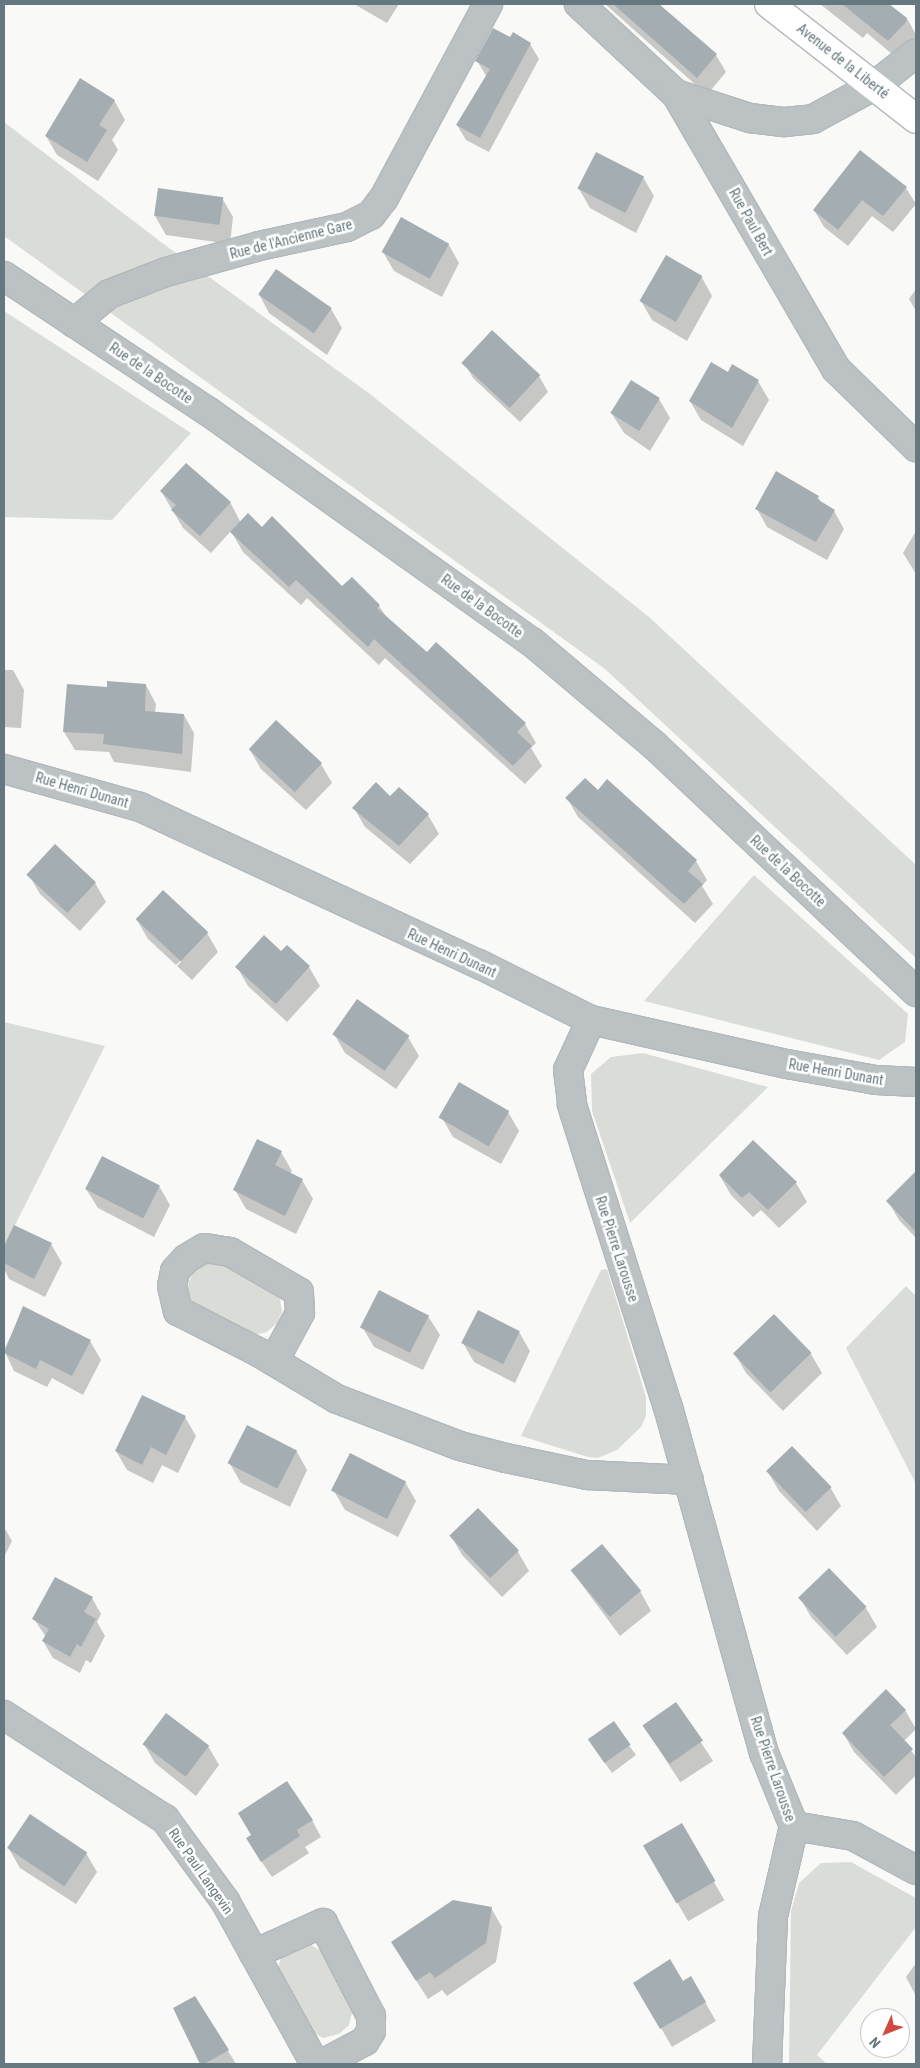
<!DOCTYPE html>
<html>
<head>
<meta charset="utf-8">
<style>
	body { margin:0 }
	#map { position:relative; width:920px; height:2068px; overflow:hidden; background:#f9f9f7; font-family:"Roboto Condensed",sans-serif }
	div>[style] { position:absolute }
	.green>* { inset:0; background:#daddd7 }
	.shadow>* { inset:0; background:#0003; transform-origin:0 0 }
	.building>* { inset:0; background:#a4aeb2; transform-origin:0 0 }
	.roads { filter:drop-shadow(1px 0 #b2b8bb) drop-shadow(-1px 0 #b2b8bb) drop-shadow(0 1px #b2b8bb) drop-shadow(0 -1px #b2b8bb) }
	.minor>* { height:28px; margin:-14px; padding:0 14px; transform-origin:14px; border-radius:14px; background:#bcc2c4 }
	.major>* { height:28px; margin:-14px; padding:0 14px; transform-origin:14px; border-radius:14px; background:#fff }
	span { translate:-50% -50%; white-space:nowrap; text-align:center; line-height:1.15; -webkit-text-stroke:5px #fff; paint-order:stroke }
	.street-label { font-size:14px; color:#66787f }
	.frame { position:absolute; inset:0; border:5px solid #66787f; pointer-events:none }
	.north { position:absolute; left:860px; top:2008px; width:50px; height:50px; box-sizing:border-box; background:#fff; border:1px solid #c2c9cc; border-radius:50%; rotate:226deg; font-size:14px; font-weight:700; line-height:20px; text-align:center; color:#66787f }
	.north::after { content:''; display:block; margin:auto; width:18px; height:22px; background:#d14a3f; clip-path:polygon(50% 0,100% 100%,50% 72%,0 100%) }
</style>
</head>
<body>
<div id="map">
	<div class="green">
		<div style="clip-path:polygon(4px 122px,161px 242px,370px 394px,649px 617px,916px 865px,916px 958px,605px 669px,4px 236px)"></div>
		<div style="clip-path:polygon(4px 311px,191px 433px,112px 520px,4px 517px)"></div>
		<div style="clip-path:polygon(754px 875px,908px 1014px,905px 1042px,879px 1060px,644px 1001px)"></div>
		<div style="clip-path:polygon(4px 1022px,105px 1046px,4px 1247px)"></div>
		<div style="clip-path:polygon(643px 1053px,768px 1087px,630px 1223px,592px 1111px,591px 1074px,611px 1057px)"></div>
		<div style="clip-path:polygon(205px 1261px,219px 1261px,271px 1286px,280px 1298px,282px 1312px,277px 1323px,267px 1332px,254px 1335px,194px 1305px,187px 1293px,189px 1282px,194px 1270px)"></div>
		<div style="clip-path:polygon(607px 1269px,646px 1397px,646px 1416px,641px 1427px,617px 1450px,598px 1458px,588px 1457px,521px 1436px,601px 1270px)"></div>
		<div style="clip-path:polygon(906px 1286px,916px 1296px,916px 1484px,846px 1348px)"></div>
		<div style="clip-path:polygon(851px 1862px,916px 1898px,916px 1927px,817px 2055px,827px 2064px,789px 2064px,791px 1911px,799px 1883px,821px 1863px)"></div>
		<div style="clip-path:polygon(311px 1945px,323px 1952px,353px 2008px,349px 2025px,339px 2034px,323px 2038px,307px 2029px,277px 1972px,281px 1957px,292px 1946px)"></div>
	</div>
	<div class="shadow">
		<div style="clip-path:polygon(354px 4px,399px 4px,387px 23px)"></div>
		<div style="clip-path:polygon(605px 4px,657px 4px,716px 55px,726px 72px,707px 95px)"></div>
		<div style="clip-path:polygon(820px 4px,887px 4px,908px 20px,916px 35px,916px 42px,899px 60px,867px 33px,863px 38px)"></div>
		<div style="clip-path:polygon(510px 38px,530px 44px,539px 59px,489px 152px,466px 140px,457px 125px,487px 77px,477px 61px)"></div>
		<div style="clip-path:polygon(114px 100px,125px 120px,112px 140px,118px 150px,98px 181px,57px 155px,46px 136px)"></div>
		<div style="clip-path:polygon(597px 154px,643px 177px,654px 196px,636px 233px,590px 208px,579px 189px)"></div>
		<div style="clip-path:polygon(906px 188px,916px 204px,893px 232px,872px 216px,848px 246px,824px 227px,814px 210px)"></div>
		<div style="clip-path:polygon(159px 189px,222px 198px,233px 217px,230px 244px,166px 235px,155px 216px)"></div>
		<div style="clip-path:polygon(449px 245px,459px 263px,442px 297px,394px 271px,383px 252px)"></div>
		<div style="clip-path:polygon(276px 271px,331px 309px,342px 328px,327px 355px,269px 313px,259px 294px)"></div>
		<div style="clip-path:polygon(701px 276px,712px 296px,687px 341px,652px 320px,641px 301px)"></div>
		<div style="clip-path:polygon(916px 289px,916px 311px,909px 299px)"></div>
		<div style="clip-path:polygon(492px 332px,539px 376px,548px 392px,520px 422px,473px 378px,464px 363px)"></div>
		<div style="clip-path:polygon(728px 373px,758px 381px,769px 400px,743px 446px,701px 420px,690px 401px)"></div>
		<div style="clip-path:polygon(631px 382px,659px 399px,670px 418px,650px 451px,624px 433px,612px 414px)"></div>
		<div style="clip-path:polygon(161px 491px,230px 502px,241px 523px,263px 528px,342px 588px,379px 606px,387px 618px,427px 653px,525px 724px,536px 743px,531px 748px,542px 766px,525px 784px,385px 658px,379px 665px,307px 598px,301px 605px,243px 552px,231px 531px,211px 553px,183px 528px)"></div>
		<div style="clip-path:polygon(818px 497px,822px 504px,834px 511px,844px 529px,827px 560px,767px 527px,757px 509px)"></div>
		<div style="clip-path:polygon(916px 531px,916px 574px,903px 553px)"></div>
		<div style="clip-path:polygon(4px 670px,13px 670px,24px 690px,21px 728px,4px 727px)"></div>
		<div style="clip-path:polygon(146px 685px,156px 704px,155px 713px,184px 715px,194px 733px,191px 772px,114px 762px,109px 752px,75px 750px,64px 732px,108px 689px)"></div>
		<div style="clip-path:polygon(276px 722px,321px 764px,332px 783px,306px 810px,261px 769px,250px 750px)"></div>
		<div style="clip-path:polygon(390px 798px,428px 815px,439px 834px,410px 864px,365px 827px,354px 808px)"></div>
		<div style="clip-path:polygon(567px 798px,696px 861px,707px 880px,702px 886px,713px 904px,695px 923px,578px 817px)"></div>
		<div style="clip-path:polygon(29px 875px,95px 883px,106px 902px,80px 931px,40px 894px)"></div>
		<div style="clip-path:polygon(137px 920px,207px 933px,218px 952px,192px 980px,177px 966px,206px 935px,176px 965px,148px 939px)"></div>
		<div style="clip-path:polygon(237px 967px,309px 967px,320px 986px,287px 1022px,248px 986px)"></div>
		<div style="clip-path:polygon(334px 1034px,408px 1037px,419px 1056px,396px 1089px,345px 1053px)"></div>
		<div style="clip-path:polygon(508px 1112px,519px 1131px,501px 1164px,453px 1137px,442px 1118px)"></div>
		<div style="clip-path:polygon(281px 1152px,292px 1171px,290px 1174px,302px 1180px,313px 1199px,296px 1234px,246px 1209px,235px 1190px)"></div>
		<div style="clip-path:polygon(914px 1175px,916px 1177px,916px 1238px,899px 1220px,888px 1201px)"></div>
		<div style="clip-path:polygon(720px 1176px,796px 1183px,807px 1202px,779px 1228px,761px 1210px,753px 1217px,731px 1195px)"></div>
		<div style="clip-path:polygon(159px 1186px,170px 1205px,154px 1237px,98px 1208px,86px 1189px)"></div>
		<div style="clip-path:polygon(15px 1226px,51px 1244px,62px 1263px,45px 1297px,9px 1279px,4px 1269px,4px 1249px)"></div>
		<div style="clip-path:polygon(24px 1308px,90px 1341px,101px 1360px,83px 1395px,52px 1378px,47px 1387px,14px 1371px,4px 1350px)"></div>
		<div style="clip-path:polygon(428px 1316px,440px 1335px,423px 1370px,374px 1347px,363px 1328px)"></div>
		<div style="clip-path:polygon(774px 1316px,811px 1354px,822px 1373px,783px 1411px,746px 1373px,735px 1354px)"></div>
		<div style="clip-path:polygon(519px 1332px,530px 1351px,515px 1383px,474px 1362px,463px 1343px)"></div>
		<div style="clip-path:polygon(185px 1417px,196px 1436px,178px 1473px,162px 1465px,153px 1483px,127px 1470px,116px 1451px)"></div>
		<div style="clip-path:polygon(296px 1450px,307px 1470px,290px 1507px,241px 1483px,230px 1464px)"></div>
		<div style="clip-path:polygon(768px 1472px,830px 1487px,841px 1506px,817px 1531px,779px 1491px)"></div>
		<div style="clip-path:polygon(405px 1482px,416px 1501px,398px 1537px,345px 1510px,334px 1491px)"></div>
		<div style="clip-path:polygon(4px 1527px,12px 1541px,4px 1557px)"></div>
		<div style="clip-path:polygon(451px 1536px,518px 1552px,529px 1571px,502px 1597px,462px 1555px)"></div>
		<div style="clip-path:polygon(571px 1570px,640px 1591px,651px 1611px,620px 1636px)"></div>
		<div style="clip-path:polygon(92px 1598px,101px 1614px,97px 1622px,105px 1636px,91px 1663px,86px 1660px,80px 1673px,53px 1658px,43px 1641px,46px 1637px,34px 1619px)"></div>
		<div style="clip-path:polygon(800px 1598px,866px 1608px,877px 1627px,847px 1655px,811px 1617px)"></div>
		<div style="left:676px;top:1704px;width:68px;height:39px;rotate:57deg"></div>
		<div style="clip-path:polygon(905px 1710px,916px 1729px,904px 1741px,916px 1757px,916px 1775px,896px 1795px,854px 1752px,843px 1733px)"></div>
		<div style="clip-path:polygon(166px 1715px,208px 1746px,219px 1765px,196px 1796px,155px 1763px,144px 1744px)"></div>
		<div style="clip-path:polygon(613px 1723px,636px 1755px,612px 1773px,595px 1749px)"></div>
		<div style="clip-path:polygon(312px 1820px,321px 1837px,305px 1847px,309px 1853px,272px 1877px,257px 1855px)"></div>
		<div style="left:681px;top:1825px;width:87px;height:42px;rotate:60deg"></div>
		<div style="clip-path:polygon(9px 1849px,86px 1853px,97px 1872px,76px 1904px,20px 1868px)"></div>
		<div style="clip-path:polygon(491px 1908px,502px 1927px,496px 1962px,447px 1996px,442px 1990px,428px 1999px,404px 1962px)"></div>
		<div style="clip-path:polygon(916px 1963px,916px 1996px,906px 1977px)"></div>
		<div style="clip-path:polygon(691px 1978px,716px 2021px,672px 2047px,635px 1983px,682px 1982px)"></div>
		<div style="clip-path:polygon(194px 1998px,228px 2051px,236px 2064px,201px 2064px,174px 2009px)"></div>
	</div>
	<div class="building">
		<div style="clip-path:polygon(613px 4px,659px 4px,717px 54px,697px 78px)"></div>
		<div style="clip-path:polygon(842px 4px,889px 4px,907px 18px,906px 22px,888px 41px)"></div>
		<div style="clip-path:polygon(493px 28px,510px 37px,513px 32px,531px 43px,480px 138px,456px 125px,490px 69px,475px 61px)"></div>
		<div style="clip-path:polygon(80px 78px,115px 100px,99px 125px,107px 130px,87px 162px,45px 136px)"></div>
		<div style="clip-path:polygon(860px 150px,907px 187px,883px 216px,862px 200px,838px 230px,813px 210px)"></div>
		<div style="left:596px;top:152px;width:54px;height:41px;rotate:27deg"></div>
		<div style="left:158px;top:188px;width:66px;height:28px;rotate:8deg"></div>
		<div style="left:401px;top:217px;width:55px;height:40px;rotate:29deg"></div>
		<div style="left:666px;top:255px;width:42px;height:53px;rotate:30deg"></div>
		<div style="left:276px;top:269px;width:68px;height:31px;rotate:35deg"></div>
		<div style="left:492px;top:330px;width:66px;height:45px;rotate:43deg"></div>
		<div style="clip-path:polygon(711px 362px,728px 372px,732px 364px,759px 380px,732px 428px,689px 401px)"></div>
		<div style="left:631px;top:380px;width:34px;height:39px;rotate:32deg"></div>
		<div style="clip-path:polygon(186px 463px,231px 502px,200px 536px,171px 510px,176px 505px,160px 491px)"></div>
		<div style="clip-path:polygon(776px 471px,819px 496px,817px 499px,835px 510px,816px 542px,755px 509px)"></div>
		<div style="clip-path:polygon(248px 513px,262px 527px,272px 516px,342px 586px,352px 577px,380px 605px,377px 608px,427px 652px,436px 642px,526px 723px,517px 732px,532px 746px,513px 766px,374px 639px,368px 647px,296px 580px,289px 587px,230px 532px)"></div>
		<div style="clip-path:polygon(107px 681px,146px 684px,145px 711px,184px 714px,182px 754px,103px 744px,104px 734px,63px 732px,67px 684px,107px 687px)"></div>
		<div style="left:276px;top:720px;width:63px;height:40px;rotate:43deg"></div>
		<div style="clip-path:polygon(585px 778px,598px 790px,607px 779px,697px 860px,688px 871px,703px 884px,684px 904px,565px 798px)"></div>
		<div style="clip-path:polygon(376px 782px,390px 796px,399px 787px,429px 814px,399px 846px,352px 808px)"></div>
		<div style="left:55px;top:844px;width:56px;height:42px;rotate:43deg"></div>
		<div style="left:163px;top:890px;width:62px;height:40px;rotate:43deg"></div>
		<div style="clip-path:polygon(264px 935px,281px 951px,287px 945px,310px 966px,276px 1004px,235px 967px)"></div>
		<div style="left:357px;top:999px;width:64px;height:43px;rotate:35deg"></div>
		<div style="left:459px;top:1082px;width:58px;height:41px;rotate:30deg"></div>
		<div style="clip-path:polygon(257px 1139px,282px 1151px,275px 1165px,303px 1179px,285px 1216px,233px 1190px)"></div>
		<div style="clip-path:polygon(753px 1140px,797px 1182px,768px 1210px,749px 1192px,742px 1198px,719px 1175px)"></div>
		<div style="left:102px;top:1156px;width:65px;height:37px;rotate:27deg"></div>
		<div style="clip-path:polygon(916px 1171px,916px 1232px,886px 1201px)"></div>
		<div style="clip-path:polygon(14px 1225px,52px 1243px,34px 1279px,4px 1263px,4px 1246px)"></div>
		<div style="left:379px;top:1290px;width:56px;height:42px;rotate:27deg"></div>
		<div style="clip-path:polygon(23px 1306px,91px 1340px,72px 1376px,40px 1360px,36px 1369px,4px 1353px)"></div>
		<div style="left:478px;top:1310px;width:47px;height:37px;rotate:27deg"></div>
		<div style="left:774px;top:1314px;width:54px;height:57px;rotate:46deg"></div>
		<div style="clip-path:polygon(142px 1395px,186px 1416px,166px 1455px,151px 1447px,142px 1465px,115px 1451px)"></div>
		<div style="left:247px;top:1425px;width:56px;height:43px;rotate:27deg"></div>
		<div style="left:792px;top:1446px;width:57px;height:36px;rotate:46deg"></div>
		<div style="left:350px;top:1453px;width:63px;height:42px;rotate:27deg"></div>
		<div style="left:478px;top:1508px;width:59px;height:40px;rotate:46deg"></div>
		<div style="left:602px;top:1544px;width:61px;height:41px;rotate:50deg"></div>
		<div style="left:829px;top:1568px;width:54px;height:43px;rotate:46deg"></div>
		<div style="clip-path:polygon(55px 1577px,93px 1597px,84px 1612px,96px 1619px,81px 1647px,77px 1644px,70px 1657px,42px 1641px,49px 1629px,32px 1619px)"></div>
		<div style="clip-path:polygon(886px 1689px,906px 1710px,890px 1725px,913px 1749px,884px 1777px,842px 1733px)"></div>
		<div style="left:676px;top:1702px;width:47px;height:41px;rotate:55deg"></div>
		<div style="left:166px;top:1713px;width:54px;height:39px;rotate:37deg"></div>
		<div style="left:614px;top:1721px;width:29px;height:32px;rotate:55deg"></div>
		<div style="clip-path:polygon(287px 1781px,313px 1820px,297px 1830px,300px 1836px,261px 1862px,246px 1838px,251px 1835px,238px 1813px)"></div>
		<div style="left:30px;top:1814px;width:69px;height:41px;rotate:34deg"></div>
		<div style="left:682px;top:1823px;width:67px;height:45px;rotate:60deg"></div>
		<div style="clip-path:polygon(453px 1900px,492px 1907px,486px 1943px,435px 1978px,430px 1972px,416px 1981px,391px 1942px)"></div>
		<div style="clip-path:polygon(670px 1959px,683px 1981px,691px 1976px,706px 2002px,660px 2029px,633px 1983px)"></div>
		<div style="clip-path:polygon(195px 1996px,229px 2050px,204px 2064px,200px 2064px,173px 2008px)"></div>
	</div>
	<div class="roads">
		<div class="minor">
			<div style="left:579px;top:4px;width:132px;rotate:42.9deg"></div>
			<div style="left:676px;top:94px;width:318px;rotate:59.8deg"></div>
			<div style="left:836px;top:369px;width:112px;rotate:44.3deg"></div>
			<div style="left:676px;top:94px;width:78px;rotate:18deg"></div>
			<div style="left:750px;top:118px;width:35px;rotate:7deg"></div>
			<div style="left:785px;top:122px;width:28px;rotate:-6deg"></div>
			<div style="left:813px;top:119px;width:69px;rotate:-28.4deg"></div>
			<div style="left:874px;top:86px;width:53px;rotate:-38.2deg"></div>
			<div style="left:4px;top:276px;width:246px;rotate:33.6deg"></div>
			<div style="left:209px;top:412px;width:397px;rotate:35.5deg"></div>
			<div style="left:532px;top:642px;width:160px;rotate:40.2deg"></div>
			<div style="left:654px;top:745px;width:360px;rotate:43.3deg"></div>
			<div style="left:74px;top:323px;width:45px;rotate:-39.6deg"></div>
			<div style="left:109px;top:294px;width:61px;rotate:-21.1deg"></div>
			<div style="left:166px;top:272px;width:97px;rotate:-15.6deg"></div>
			<div style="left:259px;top:246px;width:90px;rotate:-12.2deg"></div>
			<div style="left:347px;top:227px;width:27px;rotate:-27deg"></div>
			<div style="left:371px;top:215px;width:21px;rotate:-53deg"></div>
			<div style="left:384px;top:198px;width:220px;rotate:-61.8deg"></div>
			<div style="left:4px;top:769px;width:141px;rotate:15.6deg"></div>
			<div style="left:140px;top:807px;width:374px;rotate:24.9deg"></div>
			<div style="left:479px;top:964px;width:125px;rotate:26.6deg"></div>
			<div style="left:591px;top:1020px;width:201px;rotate:12.7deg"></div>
			<div style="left:787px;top:1064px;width:90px;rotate:10.2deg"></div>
			<div style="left:876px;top:1080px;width:40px;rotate:2.9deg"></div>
			<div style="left:591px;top:1020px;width:55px;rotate:114.7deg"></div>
			<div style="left:568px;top:1070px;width:35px;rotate:83deg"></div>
			<div style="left:572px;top:1105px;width:317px;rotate:72.4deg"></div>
			<div style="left:668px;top:1407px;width:359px;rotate:74.5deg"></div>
			<div style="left:764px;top:1753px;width:79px;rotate:67.7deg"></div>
			<div style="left:794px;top:1826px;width:92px;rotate:103.1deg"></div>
			<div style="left:773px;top:1916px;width:148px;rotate:92.3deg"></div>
			<div style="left:274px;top:1361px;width:55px;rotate:-61.6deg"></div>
			<div style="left:300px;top:1313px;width:21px;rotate:-93deg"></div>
			<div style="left:299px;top:1292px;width:80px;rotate:-149.9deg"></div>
			<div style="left:230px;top:1252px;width:26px;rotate:-171deg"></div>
			<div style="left:204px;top:1248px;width:21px;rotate:149deg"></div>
			<div style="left:186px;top:1259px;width:16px;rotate:133deg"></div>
			<div style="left:175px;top:1271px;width:15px;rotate:101deg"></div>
			<div style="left:172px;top:1286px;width:26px;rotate:77deg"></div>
			<div style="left:178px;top:1311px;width:92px;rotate:27.1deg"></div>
			<div style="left:260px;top:1353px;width:90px;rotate:30.9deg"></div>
			<div style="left:337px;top:1399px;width:132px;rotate:20.9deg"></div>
			<div style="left:460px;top:1446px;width:48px;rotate:14.6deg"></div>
			<div style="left:506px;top:1458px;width:83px;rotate:11.9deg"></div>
			<div style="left:587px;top:1475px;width:102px;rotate:2.8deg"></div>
			<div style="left:4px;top:1715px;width:192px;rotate:32.9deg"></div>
			<div style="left:165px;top:1819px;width:102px;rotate:53.8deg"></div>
			<div style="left:225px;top:1901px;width:186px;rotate:61.1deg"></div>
			<div style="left:794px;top:1826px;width:60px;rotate:9.6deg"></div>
			<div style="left:853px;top:1836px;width:72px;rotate:28.4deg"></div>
			<div style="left:254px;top:1954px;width:76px;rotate:-24.2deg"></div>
			<div style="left:323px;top:1923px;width:105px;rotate:62.7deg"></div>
			<div style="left:371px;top:2016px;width:15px;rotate:90deg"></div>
			<div style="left:371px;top:2031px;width:12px;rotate:121deg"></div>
			<div style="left:365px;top:2041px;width:49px;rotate:151.9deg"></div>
		</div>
		<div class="major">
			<div style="left:769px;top:4px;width:187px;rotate:38deg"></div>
		</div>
	</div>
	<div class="street-label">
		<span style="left:843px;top:61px;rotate:38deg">Avenue de la Liberté</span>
		<span style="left:751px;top:222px;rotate:61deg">Rue Paul Bert</span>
		<span style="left:291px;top:239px;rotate:-14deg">Rue de l'Ancienne Gare</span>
		<span style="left:151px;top:373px;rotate:34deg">Rue de la Bocotte</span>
		<span style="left:482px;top:606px;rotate:36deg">Rue de la Bocotte</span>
		<span style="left:82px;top:790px;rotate:16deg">Rue Henri Dunant</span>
		<span style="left:788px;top:871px;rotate:43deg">Rue de la Bocotte</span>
		<span style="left:452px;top:953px;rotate:25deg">Rue Henri Dunant</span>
		<span style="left:836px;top:1072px;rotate:10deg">Rue Henri Dunant</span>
		<span style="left:617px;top:1249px;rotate:72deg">Rue Pierre Larousse</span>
		<span style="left:773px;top:1769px;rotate:71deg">Rue Pierre Larousse</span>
		<span style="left:201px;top:1871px;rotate:55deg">Rue Paul Langevin</span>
	</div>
	<div class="frame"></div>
	<div class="north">N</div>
</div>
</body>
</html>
